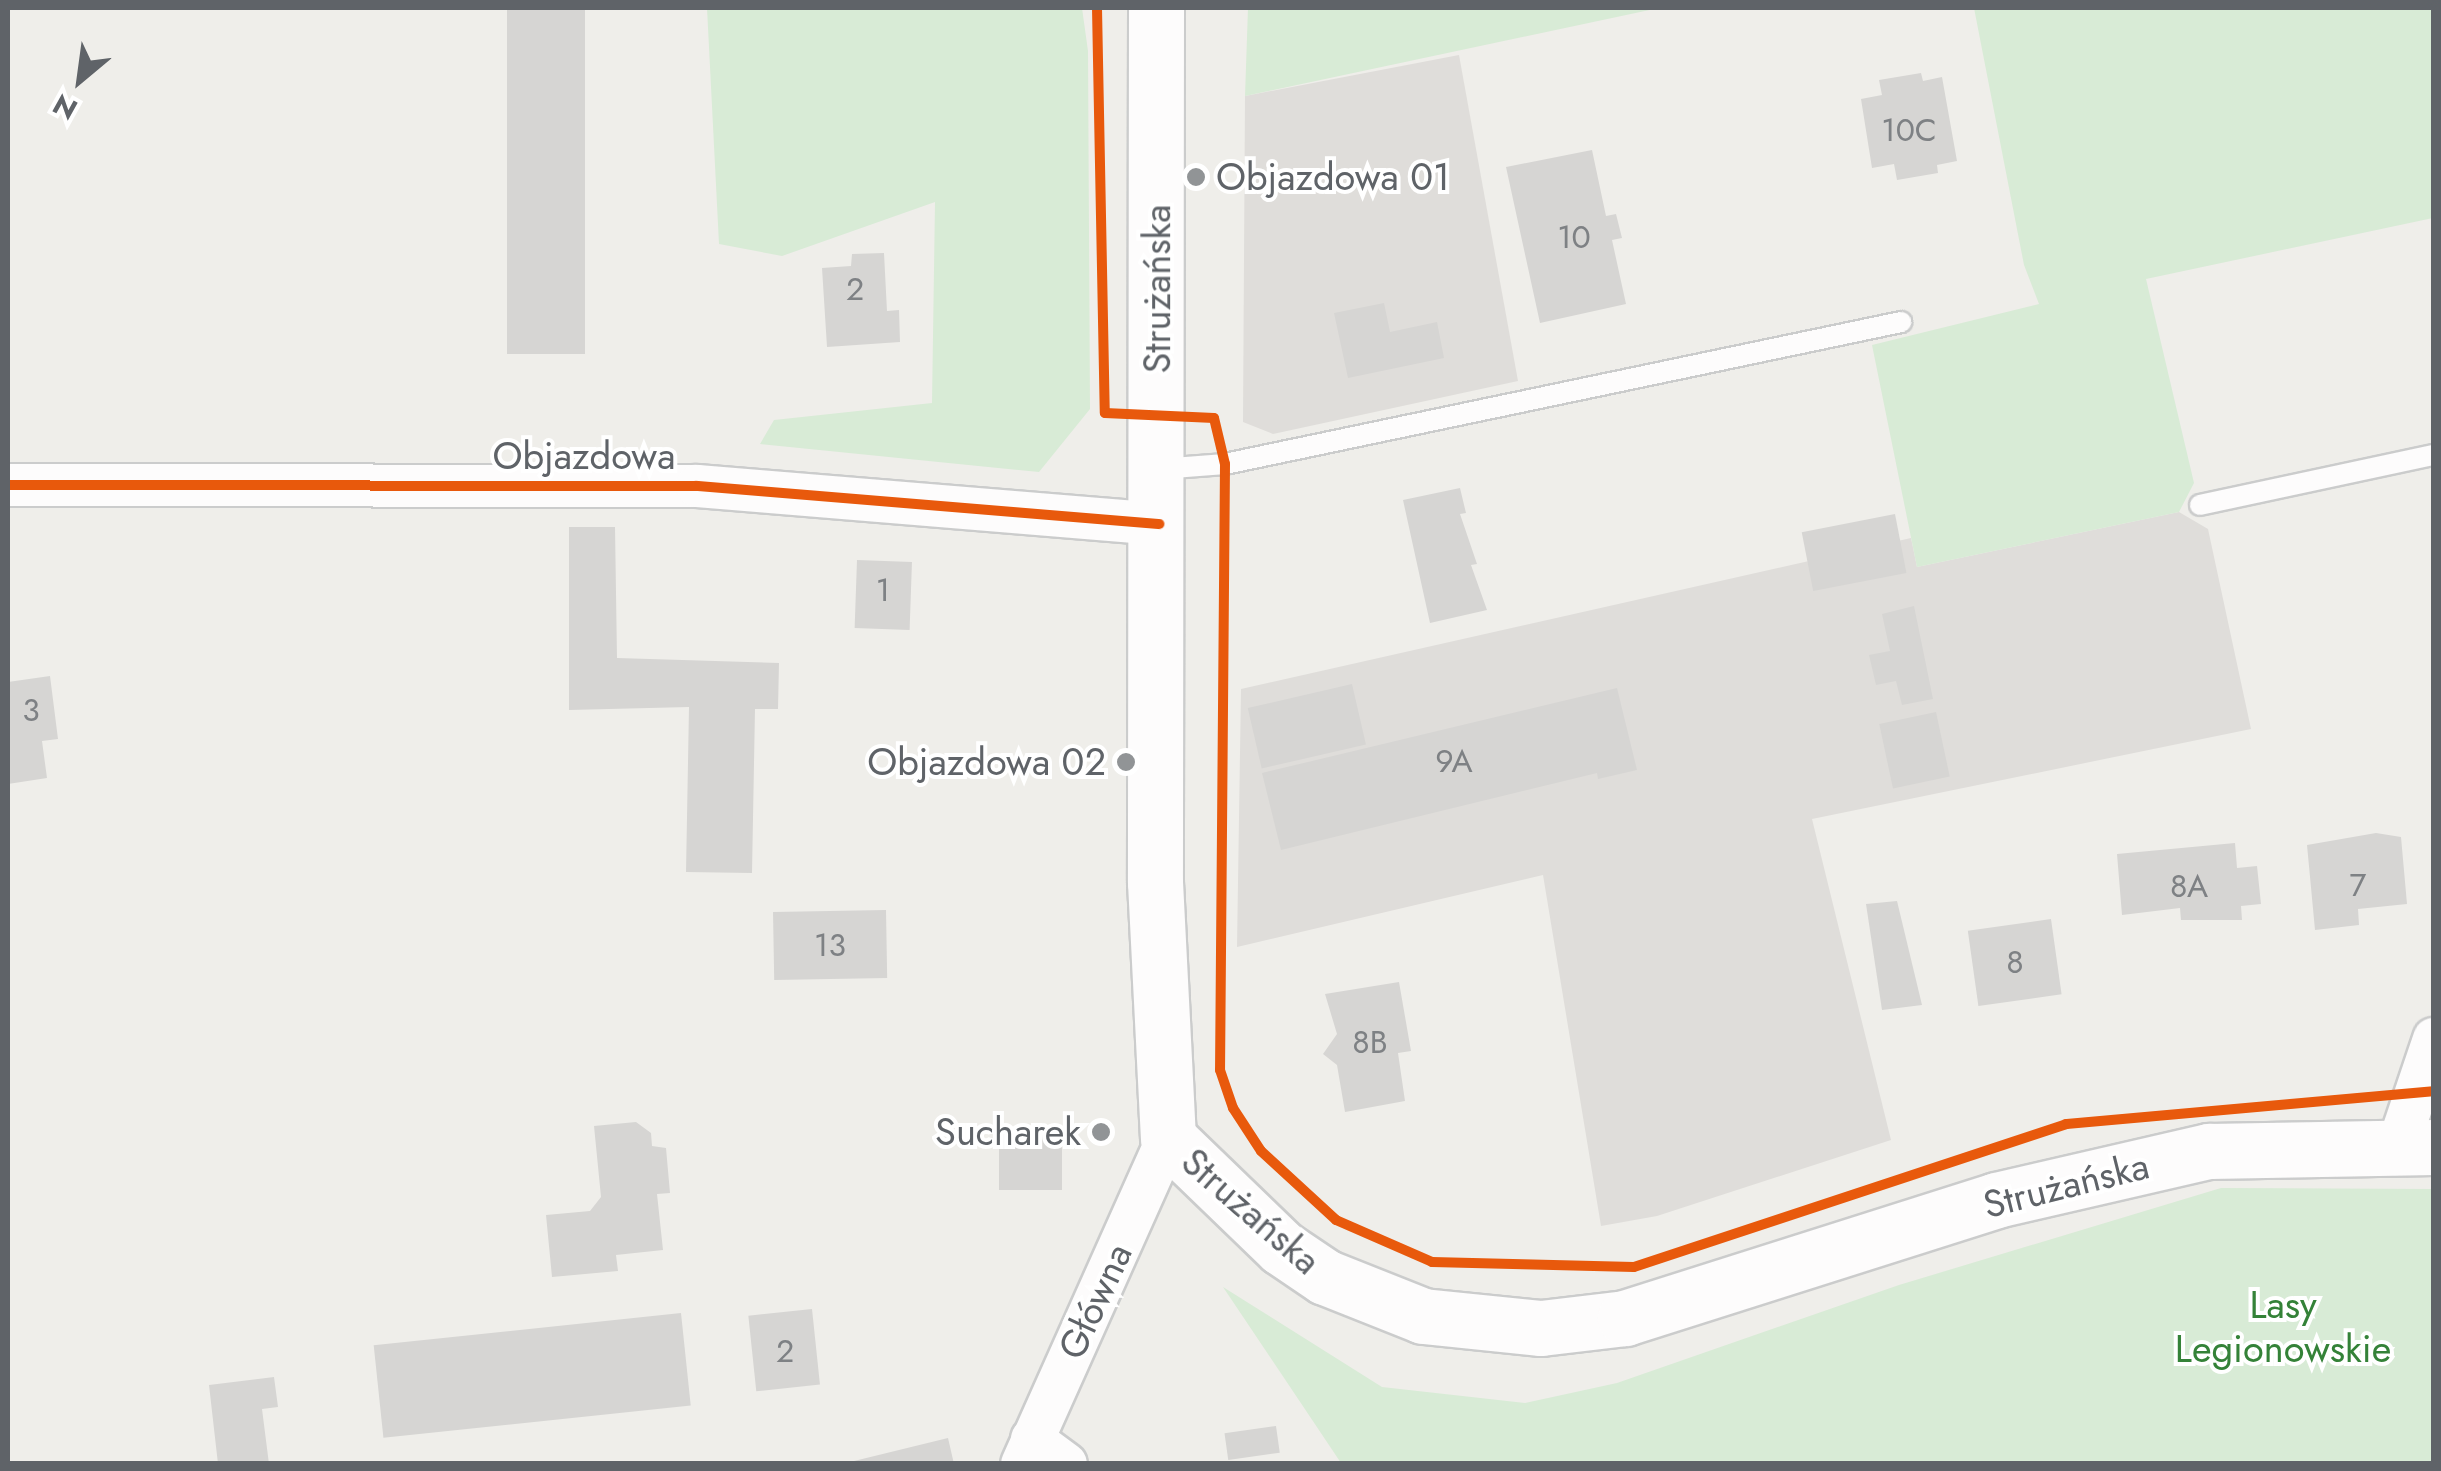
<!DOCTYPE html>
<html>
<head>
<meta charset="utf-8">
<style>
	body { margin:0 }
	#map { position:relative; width:2441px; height:1471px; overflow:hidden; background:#efeeea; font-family:Jost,sans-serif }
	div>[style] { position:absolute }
	.industrial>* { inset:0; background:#dfddda }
	.green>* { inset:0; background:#d8ebd6 }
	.building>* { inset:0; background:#d6d5d3; transform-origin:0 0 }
	.roads { filter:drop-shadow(2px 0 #cbcccc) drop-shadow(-2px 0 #cbcccc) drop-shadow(0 2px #cbcccc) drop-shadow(0 -2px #cbcccc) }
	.lane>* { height:20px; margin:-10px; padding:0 10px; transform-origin:10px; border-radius:10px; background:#fdfcfc }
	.street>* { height:42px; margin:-21px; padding:0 21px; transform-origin:21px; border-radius:21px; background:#fdfcfc }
	.secondary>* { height:55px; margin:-27.5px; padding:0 27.5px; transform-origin:27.5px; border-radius:27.5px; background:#fdfcfc }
	.cycleway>* { height:10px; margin:-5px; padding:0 5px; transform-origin:5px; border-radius:5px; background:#e8590c }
	.dots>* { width:28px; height:28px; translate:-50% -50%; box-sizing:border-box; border:5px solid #fff; border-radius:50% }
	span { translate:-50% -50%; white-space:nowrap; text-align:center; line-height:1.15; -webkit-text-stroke:8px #fff; paint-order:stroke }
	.number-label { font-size:32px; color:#7e8184 }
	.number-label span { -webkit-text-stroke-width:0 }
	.poi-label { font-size:38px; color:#5f6368 }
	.left { translate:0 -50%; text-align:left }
	.right { translate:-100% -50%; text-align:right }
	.street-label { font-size:38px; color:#5f6368 }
	.park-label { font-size:38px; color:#348238 }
	.frame { position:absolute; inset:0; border:10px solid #5f6368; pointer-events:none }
	.north { position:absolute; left:30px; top:30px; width:100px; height:100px; -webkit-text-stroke:8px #fff; paint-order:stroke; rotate:209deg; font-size:28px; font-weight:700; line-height:40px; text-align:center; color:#5f6368 }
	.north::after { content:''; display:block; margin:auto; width:35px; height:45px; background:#5f6368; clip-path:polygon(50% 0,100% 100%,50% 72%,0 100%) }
</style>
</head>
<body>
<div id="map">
	<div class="industrial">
		<div style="clip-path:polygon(1459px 55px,1518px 381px,1273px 434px,1243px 422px,1245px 96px)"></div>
		<div style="clip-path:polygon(2179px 512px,2208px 529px,2251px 729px,1812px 819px,1891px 1140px,1657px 1216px,1601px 1226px,1543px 875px,1237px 947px,1241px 689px,1911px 538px,1917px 567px)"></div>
	</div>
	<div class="green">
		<div style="clip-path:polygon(707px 8px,1082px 8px,1088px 51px,1090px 409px,1039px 472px,760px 444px,774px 420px,932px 403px,935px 202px,782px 256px,719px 244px)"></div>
		<div style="clip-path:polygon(1248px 8px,1659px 8px,1245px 96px)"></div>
		<div style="clip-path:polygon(1974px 8px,2433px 8px,2433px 218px,2146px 279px,2194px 483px,2179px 512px,1917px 567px,1872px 345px,2039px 304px,2024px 265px)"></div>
		<div style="clip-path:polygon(2221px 1188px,2433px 1189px,2433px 1463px,1341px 1463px,1223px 1287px,1382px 1387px,1525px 1403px,1617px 1383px,1899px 1285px)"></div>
	</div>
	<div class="building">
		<div style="left:507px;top:8px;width:78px;height:346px"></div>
		<div style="clip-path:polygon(1921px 73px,1923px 81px,1942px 77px,1957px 161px,1937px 165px,1938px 173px,1897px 180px,1894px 164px,1872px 168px,1861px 99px,1882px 95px,1879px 80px)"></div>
		<div style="clip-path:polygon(1592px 150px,1606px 216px,1616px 214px,1622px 238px,1612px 240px,1626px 304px,1540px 323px,1506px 167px)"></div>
		<div style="clip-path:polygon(884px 253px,887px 311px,899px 310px,900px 342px,827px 347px,822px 268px,851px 266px,852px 254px)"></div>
		<div style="clip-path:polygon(1384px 303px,1390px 332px,1437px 322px,1444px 358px,1348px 378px,1334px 313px)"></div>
		<div style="clip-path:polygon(1460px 488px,1466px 513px,1460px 514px,1477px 564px,1471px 565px,1487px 610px,1430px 623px,1403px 500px)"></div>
		<div style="left:1895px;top:514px;width:60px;height:95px;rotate:79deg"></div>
		<div style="clip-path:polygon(569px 527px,615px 527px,617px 658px,779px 663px,778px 709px,755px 709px,752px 873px,686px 872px,689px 707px,569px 710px)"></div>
		<div style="left:857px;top:560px;width:55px;height:68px;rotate:2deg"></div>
		<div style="clip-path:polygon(1914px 606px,1933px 699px,1902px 705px,1896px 681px,1876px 685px,1869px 655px,1890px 651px,1882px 614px)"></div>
		<div style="clip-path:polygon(50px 676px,58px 739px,42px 741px,47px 778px,8px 784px,8px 682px)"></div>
		<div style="left:1352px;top:684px;width:62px;height:107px;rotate:77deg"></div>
		<div style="clip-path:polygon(1617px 688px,1637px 770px,1598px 779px,1597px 773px,1281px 850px,1262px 773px)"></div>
		<div style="left:1936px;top:712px;width:66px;height:58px;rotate:78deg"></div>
		<div style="clip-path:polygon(2376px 833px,2401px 837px,2407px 904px,2358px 909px,2359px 925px,2315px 930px,2307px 845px)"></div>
		<div style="clip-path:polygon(2235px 843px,2237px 868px,2257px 866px,2261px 904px,2241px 906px,2242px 920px,2181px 920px,2180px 908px,2122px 915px,2117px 854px)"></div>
		<div style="clip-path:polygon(1897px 901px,1922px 1005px,1882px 1010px,1866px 904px)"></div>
		<div style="left:886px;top:910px;width:68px;height:113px;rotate:89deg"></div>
		<div style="left:2051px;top:919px;width:76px;height:84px;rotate:82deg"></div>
		<div style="clip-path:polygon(1399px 982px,1411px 1051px,1398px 1053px,1405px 1101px,1345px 1112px,1337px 1065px,1323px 1054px,1337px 1034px,1325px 994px)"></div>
		<div style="clip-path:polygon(636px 1122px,651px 1133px,652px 1146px,666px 1148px,670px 1193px,657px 1194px,663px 1250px,616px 1255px,618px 1271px,552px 1277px,546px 1215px,590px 1211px,601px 1197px,594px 1126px)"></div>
		<div style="left:1062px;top:1127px;width:63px;height:63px;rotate:90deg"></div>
		<div style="left:812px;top:1309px;width:76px;height:64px;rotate:84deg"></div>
		<div style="left:681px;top:1313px;width:93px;height:309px;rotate:84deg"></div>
		<div style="clip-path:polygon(274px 1377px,278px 1407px,262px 1409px,269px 1464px,218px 1464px,209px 1385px)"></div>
		<div style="left:1276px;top:1426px;width:27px;height:52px;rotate:82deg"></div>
		<div style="clip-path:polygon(948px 1438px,954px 1464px,850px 1464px,850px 1462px)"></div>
	</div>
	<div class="roads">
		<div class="lane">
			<div style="left:1160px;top:469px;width:65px;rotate:-4.4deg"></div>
			<div style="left:1225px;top:464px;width:691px;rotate:-11.86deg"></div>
			<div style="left:2200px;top:505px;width:239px;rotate:-12.1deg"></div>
		</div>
		<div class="street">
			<div style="left:8px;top:485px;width:689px;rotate:0.08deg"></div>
			<div style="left:697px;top:486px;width:464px;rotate:4.7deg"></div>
			<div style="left:2399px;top:1143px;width:110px;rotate:-71.4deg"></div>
			<div style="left:1032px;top:1439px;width:42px;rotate:36.3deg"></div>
			<div style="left:1022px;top:1464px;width:357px;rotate:-65.9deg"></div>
		</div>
		<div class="secondary">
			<div style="left:1156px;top:8px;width:874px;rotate:90.07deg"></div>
			<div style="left:1155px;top:882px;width:256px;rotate:87.1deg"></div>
			<div style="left:1168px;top:1138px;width:158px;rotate:44deg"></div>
			<div style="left:1282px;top:1248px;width:52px;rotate:34deg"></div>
			<div style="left:1325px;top:1277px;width:105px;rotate:21.7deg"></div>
			<div style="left:1423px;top:1316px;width:119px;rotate:5.8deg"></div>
			<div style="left:1541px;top:1328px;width:85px;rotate:-6.8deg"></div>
			<div style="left:1625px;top:1318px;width:389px;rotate:-17.6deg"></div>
			<div style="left:1996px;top:1200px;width:219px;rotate:-13deg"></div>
			<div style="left:2209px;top:1151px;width:225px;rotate:-1deg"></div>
		</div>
	</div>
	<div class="cycleway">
		<div style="left:1097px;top:8px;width:405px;rotate:88.9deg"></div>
		<div style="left:1105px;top:413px;width:109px;rotate:2.6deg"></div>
		<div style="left:1214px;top:418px;width:47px;rotate:76.6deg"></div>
		<div style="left:1225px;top:464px;width:606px;rotate:90.47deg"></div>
		<div style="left:1220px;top:1070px;width:40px;rotate:71.1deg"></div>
		<div style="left:1233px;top:1108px;width:51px;rotate:56.9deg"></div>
		<div style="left:1261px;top:1151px;width:102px;rotate:42.6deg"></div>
		<div style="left:1336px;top:1220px;width:105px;rotate:23.6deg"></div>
		<div style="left:1432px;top:1262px;width:202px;rotate:1.4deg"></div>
		<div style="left:1634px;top:1267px;width:455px;rotate:-18.3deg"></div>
		<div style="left:2066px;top:1124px;width:369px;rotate:-5.1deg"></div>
		<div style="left:8px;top:485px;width:689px;rotate:0.08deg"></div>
		<div style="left:697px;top:486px;width:464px;rotate:4.7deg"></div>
	</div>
	<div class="dots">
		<div style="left:1196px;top:177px;background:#919496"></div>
		<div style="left:1126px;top:762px;background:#919496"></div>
		<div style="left:1101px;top:1132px;background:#919496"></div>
	</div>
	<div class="number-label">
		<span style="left:1909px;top:130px">10C</span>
		<span style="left:1574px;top:237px">10</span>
		<span style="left:855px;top:289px">2</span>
		<span style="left:883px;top:590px">1</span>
		<span style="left:31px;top:710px">3</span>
		<span style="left:1454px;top:761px">9A</span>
		<span style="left:2358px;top:885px">7</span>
		<span style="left:2189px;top:886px">8A</span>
		<span style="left:830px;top:945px">13</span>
		<span style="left:2015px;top:962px">8</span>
		<span style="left:1370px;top:1042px">8B</span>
		<span style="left:785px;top:1351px">2</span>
	</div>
	<div class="poi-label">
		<span class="left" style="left:1216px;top:177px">Objazdowa 01</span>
		<span class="right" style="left:1106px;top:762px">Objazdowa 02</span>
		<span class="right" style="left:1081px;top:1132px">Sucharek</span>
	</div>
	<div class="street-label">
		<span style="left:1157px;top:289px;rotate:-90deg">Strużańska</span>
		<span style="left:584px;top:456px">Objazdowa</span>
		<span style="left:2066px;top:1185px;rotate:-14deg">Strużańska</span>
		<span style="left:1251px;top:1211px;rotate:41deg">Strużańska</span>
		<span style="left:1095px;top:1301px;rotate:-65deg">Główna</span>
	</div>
	<div class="park-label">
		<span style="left:2283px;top:1327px">Lasy<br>Legionowskie</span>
	</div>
	<div class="frame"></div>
	<div class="north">N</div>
</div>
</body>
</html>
